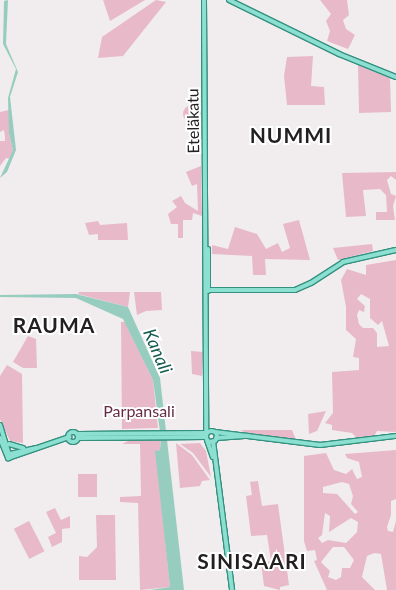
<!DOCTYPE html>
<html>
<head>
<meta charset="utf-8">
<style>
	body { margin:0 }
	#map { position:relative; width:396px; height:590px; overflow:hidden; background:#f1ecee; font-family:Lato,sans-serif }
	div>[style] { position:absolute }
	.green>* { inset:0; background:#e8bac9; transform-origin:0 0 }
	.round { border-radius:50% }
	.water>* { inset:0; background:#97cdbf }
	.roads { filter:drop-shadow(1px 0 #34907f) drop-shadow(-1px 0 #34907f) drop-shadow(0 1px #34907f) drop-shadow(0 -1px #34907f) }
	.major>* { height:4px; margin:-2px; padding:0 2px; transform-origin:2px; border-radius:2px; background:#8be0d1 }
	.major>.ring { margin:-2px; padding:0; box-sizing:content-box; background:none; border:4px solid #8be0d1; border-radius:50% }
	span { translate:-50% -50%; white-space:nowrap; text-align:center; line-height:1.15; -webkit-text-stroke:4px #fff; paint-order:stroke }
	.street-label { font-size:16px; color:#222021 }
	.park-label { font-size:16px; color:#652b43 }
	.water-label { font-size:18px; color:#175d50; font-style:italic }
	.district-label { font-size:21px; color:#222021; font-weight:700; letter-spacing:1px }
</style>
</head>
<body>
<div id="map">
	<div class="green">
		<div style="clip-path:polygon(103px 0,145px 0,110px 21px)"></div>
		<div style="clip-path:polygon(156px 0,166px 2px,123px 56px,98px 58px,102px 37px)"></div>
		<div style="clip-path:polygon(320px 0,347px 0,349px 15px,343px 20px,346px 29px,355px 35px,348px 49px,327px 41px,330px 31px,326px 21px,331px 14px)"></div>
		<div style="clip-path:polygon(313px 56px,311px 86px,324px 87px,325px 105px,287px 105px,284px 76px,287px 57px)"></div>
		<div style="clip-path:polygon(358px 65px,390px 78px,391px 112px,359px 113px)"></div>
		<div class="round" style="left:183px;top:105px;width:18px;height:18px"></div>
		<div style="clip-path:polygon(9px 110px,9px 134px,13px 150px,11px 159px,6px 158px,0 166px,0 141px,5px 141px,5px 137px,4px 130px,0 132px,0 112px)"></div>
		<div style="clip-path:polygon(201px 166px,202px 216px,193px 213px,192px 220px,183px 220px,183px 238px,178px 238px,178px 224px,171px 224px,168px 214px,177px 207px,172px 201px,181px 196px,185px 203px,198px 211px,197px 184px,192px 186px,186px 172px)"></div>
		<div style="clip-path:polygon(396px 172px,396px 180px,391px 176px,387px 180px,391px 194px,396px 196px,393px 206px,395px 220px,376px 220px,376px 212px,387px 212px,386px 195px,380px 189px,363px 190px,366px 216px,346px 217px,342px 173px)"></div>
		<div style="clip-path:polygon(299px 220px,310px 260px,265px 259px,266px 275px,253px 275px,252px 256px,212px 254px,212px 245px,228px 249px,235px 227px,257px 234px,266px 249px,278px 243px,282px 252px,290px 248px,283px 224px)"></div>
		<div style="clip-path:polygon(98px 221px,100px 225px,127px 223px,128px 240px,98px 240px,98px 234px,89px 235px,85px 223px)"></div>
		<div style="clip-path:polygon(372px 244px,373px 251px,338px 260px,333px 248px)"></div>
		<div style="clip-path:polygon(evenodd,396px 260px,396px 432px,377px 431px,374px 436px,358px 439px,352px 433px,332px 430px,332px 425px,325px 423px,333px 413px,332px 372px,359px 370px,359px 358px,353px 357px,356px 339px,346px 330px,346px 307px,341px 280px,347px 269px,366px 275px,366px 265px,396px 260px,361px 294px,370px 299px,370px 318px,378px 325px,382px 321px,389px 346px,377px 347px,377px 333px,373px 328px,363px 328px,359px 324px,357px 315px,359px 310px,364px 312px,365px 306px,357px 299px,361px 294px)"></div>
		<div style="clip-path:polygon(79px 292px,130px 292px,128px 307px,78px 294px)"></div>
		<div style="clip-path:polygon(134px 292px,161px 292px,162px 310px,146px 311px,137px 315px)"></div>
		<div style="clip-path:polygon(121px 322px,125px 322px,153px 380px,158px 428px,122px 429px)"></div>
		<div style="clip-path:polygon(28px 336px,36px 339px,37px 368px,23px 368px,13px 362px)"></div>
		<div style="clip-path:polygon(191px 351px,203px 352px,202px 376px,192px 374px)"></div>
		<div style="clip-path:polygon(7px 365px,22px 374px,23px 443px,10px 441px,0 419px,0 376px)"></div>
		<div style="clip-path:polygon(326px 411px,317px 431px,309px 434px,308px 414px)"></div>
		<div style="clip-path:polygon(292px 430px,297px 442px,240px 431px,243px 430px)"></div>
		<div style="clip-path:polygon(132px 439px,161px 439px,160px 450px,156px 451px,170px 587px,140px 590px,138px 503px,120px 502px,120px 497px,141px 496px,140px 444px,122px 444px)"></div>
		<div style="clip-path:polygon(176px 443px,192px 455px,210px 480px,202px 481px,200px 486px,180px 488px)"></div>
		<div style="clip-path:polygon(200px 443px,206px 451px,211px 477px,193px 453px,180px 444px)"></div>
		<div style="clip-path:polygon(evenodd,396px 450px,396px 499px,391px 501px,391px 515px,387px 527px,388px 531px,393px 532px,396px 521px,396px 590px,387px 590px,381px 554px,374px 553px,367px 556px,362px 577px,375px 590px,327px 590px,314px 561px,317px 560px,315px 550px,307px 551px,304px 541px,304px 456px,326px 453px,334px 470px,346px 474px,352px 469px,357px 479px,362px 477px,359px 462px,347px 458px,345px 454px,396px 450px,342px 482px,349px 484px,353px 496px,351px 504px,358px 512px,355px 514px,337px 494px,323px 493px,323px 487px,342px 482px,396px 450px,325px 513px,330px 516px,329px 532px,351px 518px,358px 522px,357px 532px,346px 543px,328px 540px,322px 543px,318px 538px,322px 535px,325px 513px,396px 450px,333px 547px,344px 547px,354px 560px,350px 568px,342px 568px,341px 577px,336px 580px,328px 577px,330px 571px,321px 562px,333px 547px)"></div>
		<div style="left:78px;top:474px;width:19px;height:23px"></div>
		<div style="clip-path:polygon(258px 481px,262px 506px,278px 504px,289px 585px,280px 587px,280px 590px,264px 586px,261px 563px,271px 561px,267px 535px,251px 536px,246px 496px,252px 495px,250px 482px)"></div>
		<div style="clip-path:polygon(55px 508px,61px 520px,70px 516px,70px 528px,62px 529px,62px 542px,52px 547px,48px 537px,56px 533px,46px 512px)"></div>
		<div style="clip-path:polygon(96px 515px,115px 515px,116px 580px,79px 580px,79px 556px,87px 557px,97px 547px)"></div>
		<div style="left:29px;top:521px;width:34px;height:17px;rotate:63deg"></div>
	</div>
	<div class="water">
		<div style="clip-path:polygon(8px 0,6px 44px,18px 72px,10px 97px,16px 150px,7px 172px,0 178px,13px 150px,9px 134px,8px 98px,16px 69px,3px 44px,4px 1px)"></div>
		<div style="clip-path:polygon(76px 294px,128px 307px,160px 378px,184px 590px,150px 590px,170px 587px,155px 451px,160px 450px,161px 439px,153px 380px,123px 319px,76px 298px,0 297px,0 295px)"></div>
	</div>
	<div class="roads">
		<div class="major">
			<div style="left:204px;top:0;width:432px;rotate:89.7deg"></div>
			<div style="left:229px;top:0;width:123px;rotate:26.1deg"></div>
			<div style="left:339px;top:54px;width:61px;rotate:22deg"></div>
			<div style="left:208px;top:249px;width:42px;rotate:90deg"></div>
			<div style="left:206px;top:290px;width:89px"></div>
			<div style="left:295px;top:290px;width:17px;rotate:-24deg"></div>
			<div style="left:311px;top:283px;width:38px;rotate:-33deg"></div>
			<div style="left:343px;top:262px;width:54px;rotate:-12.8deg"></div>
			<div style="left:0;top:425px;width:34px;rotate:73deg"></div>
			<div class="ring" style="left:205.5px;top:430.5px;width:7px;height:7px"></div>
			<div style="left:215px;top:432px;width:106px;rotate:7.1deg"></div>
			<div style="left:320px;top:445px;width:77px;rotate:-6.8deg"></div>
			<div class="ring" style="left:68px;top:432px;width:6px;height:6px"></div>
			<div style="left:77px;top:434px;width:129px;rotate:-0.4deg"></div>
			<div style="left:0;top:438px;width:22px;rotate:68deg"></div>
			<div style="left:8px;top:458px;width:65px;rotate:-19deg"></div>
			<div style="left:78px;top:438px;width:127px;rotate:-0.5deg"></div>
			<div style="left:216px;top:438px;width:32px;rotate:-4deg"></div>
			<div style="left:207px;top:440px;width:18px;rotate:71deg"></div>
			<div style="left:213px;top:441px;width:150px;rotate:82.7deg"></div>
			<div style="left:9px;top:444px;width:15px;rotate:16deg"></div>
			<div style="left:10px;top:454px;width:27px;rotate:-13deg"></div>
		</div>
	</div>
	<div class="street-label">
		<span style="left:193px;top:121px;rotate:-91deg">Eteläkatu</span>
	</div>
	<div class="park-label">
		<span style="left:139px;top:411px">Parpansali</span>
	</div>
	<div class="water-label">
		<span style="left:158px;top:351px;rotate:67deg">Kanali</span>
	</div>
	<div class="district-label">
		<span style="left:291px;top:135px">NUMMI</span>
		<span style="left:54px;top:325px">RAUMA</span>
		<span style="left:252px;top:561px">SINISAARI</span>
	</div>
</div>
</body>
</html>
